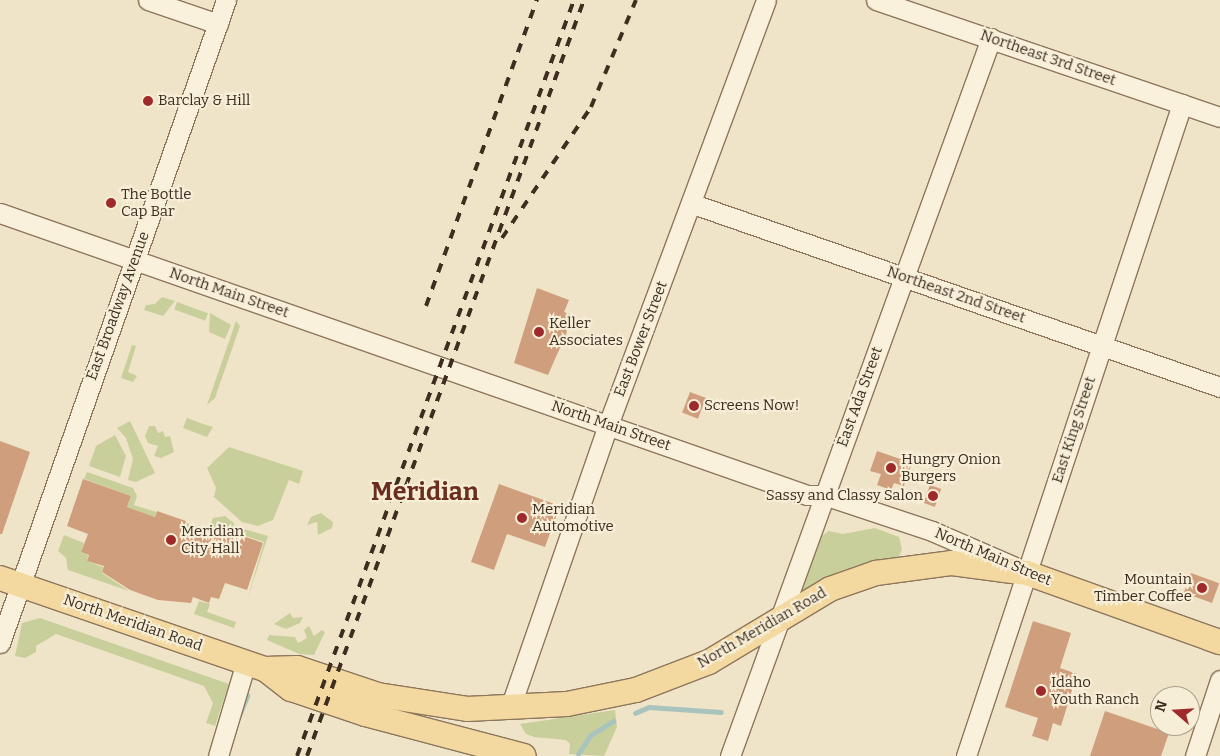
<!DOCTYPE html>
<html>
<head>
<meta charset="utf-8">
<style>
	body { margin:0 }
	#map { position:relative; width:1220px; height:756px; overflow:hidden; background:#f0e4c8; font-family:Bitter,serif }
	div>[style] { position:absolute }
	.green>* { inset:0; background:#c9cf9b; transform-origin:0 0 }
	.stream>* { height:4.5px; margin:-2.25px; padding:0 2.25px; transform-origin:2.25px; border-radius:2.25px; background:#a9c4bc }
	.building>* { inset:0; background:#cf9f7d; transform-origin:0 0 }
	.roads { filter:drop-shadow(1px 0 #8d765c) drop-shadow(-1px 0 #8d765c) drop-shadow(0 1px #8d765c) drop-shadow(0 -1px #8d765c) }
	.minor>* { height:19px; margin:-9.5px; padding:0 9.5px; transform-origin:9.5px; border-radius:9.5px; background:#faf1dc }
	.major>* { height:24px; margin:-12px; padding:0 12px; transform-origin:12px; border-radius:12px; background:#f3d9a0 }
	.rail>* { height:4px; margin-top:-2px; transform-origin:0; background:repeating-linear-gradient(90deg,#3d2e20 0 9px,transparent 0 18px) }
	.dots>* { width:14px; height:14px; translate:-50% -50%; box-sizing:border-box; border:2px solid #f7eed8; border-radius:50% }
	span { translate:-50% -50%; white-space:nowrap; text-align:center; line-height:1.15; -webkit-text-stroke:4px #f7eed8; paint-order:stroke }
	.street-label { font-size:15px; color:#3d2e20 }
	.poi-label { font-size:15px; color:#3d2e20 }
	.left { translate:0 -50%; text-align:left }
	.right { translate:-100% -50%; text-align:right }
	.town-label { font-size:25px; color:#6b2e1e; font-weight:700 }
	.north { position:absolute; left:1150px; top:686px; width:50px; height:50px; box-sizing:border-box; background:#f7eed8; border:1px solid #ada18e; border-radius:50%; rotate:289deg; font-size:14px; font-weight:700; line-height:20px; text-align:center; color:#3d2e20 }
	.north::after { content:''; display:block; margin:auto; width:18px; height:22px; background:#9e2a2b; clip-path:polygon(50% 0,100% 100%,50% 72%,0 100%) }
</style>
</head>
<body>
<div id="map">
	<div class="green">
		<div style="clip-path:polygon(162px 297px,175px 301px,163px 316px,144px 310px,146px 305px,155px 304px)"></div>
		<div style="left:177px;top:302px;width:33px;height:8px;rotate:20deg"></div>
		<div style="clip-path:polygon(210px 313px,231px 325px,225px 339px,209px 332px)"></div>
		<div style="clip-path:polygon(236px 321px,240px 326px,215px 398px,207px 405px)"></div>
		<div style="clip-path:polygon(132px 345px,136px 346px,128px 372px,137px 376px,133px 382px,121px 378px)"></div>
		<div style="clip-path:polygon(187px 418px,206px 425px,213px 427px,207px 437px,183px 428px)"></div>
		<div style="clip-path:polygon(130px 421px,155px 473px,136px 482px,128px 480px,133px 459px,126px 438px,117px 428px)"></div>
		<div style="clip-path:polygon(149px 426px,155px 426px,158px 433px,163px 431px,165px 437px,170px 436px,174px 452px,161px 458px,154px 456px,158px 446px,148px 443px,145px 436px)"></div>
		<div style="clip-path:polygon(115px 435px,126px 456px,120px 477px,89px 466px,96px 446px)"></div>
		<div style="clip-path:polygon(229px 447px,303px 471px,299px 484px,289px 480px,273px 520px,258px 526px,242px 522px,214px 497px,216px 488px,207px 468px)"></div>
		<div style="clip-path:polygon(87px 472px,133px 488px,137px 496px,134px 505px,156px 512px,155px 517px,127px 507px,131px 496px,84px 479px)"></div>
		<div style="clip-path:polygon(321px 513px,333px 522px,332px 528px,318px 535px,317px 522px,307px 525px,311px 517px)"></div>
		<div style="clip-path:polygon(225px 516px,240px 528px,268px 536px,247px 600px,264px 542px,216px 526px,212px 537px,186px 527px,187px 523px,208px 531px,213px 518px)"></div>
		<div style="clip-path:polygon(875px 528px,899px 537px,902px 550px,898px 558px,861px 567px,799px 593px,819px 538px,829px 531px,843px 534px)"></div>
		<div style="clip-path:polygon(64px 535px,84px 543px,81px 552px,88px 555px,87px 561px,103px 567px,102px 573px,129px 591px,68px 570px,66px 558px,58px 551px)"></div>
		<div style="clip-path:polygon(199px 601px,210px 604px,207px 612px,236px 622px,234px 628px,194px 614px)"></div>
		<div style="clip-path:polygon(290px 613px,293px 618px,303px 617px,300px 623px,286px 629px,274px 624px)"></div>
		<div style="clip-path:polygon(40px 618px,229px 684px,215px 726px,206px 723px,213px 703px,204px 686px,56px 634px,36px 646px,36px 652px,25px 658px,15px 656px,22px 623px)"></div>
		<div style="clip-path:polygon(309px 626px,314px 636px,322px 630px,325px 632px,314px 655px,299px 654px,267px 640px,269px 635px,295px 637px,298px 643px,307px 638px,304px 630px)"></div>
		<div style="clip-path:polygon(615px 710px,617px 727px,604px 756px,569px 754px,570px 744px,566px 740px,534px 737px,526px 734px,520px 724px)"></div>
	</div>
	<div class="stream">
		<div style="left:635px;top:713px;width:15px;rotate:-23deg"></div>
		<div style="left:649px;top:707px;width:72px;rotate:4deg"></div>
		<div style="left:239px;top:716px;width:22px;rotate:-68deg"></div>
		<div style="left:578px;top:754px;width:23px;rotate:-56deg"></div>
		<div style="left:591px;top:735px;width:26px;rotate:-32deg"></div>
	</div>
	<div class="building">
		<div style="clip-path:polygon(537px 288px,569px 300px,564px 312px,574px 316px,548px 375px,514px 363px)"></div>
		<div style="left:690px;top:392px;width:17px;height:22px;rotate:21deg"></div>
		<div style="clip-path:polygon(0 441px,30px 452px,2px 534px,0 534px)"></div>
		<div style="clip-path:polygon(877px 451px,912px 463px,904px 486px,894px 483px,891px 490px,877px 485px,881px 474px,870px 471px)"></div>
		<div style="clip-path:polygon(83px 479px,131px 496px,127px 507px,155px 517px,157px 511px,186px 521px,184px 527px,212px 537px,216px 526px,263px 543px,247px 590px,225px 583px,219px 599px,211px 597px,209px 603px,193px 597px,191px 603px,158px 600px,130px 590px,102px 572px,104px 566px,87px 561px,89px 555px,81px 552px,88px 534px,67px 526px)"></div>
		<div style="clip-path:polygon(499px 484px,560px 506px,545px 547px,507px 534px,494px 570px,471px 562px)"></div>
		<div style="left:930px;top:485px;width:12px;height:19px;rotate:20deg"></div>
		<div style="left:1191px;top:573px;width:30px;height:21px;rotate:20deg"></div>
		<div style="clip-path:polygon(1033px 621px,1071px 633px,1060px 668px,1077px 674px,1061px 726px,1053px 723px,1048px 741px,1032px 736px,1038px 718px,1005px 707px)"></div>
		<div style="clip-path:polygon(1105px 711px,1169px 733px,1161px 756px,1090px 756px)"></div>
	</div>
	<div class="roads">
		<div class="minor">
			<div style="left:148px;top:0;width:74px;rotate:18.9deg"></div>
			<div style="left:876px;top:0;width:363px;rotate:18.8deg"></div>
			<div style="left:693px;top:204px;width:558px;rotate:19.15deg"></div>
			<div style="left:0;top:213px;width:855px;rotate:19.26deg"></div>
			<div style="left:807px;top:495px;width:17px"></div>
			<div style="left:824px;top:495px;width:114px;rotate:18.4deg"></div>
			<div style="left:932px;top:531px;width:93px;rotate:23.5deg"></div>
			<div style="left:0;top:643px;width:682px;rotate:-70.63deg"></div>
			<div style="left:510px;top:708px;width:299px;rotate:-70.9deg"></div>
			<div style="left:608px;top:425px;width:453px;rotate:-69.6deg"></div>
			<div style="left:218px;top:756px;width:98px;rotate:-73.4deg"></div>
			<div style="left:730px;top:756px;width:764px;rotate:-70.02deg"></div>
			<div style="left:966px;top:756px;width:687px;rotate:-71.67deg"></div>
			<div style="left:1195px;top:756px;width:80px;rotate:-71.8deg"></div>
		</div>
		<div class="major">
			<div style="left:0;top:578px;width:280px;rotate:19deg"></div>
			<div style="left:265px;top:669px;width:33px;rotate:38deg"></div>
			<div style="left:291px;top:689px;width:78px;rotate:18.7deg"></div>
			<div style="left:365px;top:714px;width:164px;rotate:14.8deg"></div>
			<div style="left:265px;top:669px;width:32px;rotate:-2deg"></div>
			<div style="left:297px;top:668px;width:85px;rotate:18.4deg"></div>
			<div style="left:378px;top:695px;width:90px;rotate:8.9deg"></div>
			<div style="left:467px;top:709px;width:100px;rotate:-2.9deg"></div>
			<div style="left:567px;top:704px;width:70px;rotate:-11.5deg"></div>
			<div style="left:636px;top:690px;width:78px;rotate:-21deg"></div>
			<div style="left:709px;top:662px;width:141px;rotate:-31.1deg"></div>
			<div style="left:830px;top:589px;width:49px;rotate:-19.2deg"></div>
			<div style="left:876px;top:573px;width:77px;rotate:-7.5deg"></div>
			<div style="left:952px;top:563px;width:76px;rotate:7.6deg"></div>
			<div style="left:1027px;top:573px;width:205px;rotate:19.7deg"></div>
		</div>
	</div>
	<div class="rail">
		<div style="left:502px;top:238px;width:158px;rotate:-55.8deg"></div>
		<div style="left:591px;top:107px;width:116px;rotate:-67.2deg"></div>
		<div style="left:426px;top:306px;width:326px;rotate:-70.1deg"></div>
		<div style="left:297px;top:756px;width:805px;rotate:-69.88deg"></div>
		<div style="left:307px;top:756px;width:805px;rotate:-69.88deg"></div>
	</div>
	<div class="dots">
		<div style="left:148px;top:101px;background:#9e2a2b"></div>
		<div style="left:111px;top:203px;background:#9e2a2b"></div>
		<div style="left:539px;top:332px;background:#9e2a2b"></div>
		<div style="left:694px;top:406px;background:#9e2a2b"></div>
		<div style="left:891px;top:468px;background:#9e2a2b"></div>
		<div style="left:933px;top:496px;background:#9e2a2b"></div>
		<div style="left:522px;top:518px;background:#9e2a2b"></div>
		<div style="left:171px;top:540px;background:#9e2a2b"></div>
		<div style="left:1202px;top:588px;background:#9e2a2b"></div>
		<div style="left:1041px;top:691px;background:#9e2a2b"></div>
	</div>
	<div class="street-label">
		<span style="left:1048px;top:58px;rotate:19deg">Northeast 3rd Street</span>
		<span style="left:229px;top:293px;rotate:19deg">North Main Street</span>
		<span style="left:956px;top:295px;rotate:19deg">Northeast 2nd Street</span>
		<span style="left:118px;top:306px;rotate:-70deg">East Broadway Avenue</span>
		<span style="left:641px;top:339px;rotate:-69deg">East Bower Street</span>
		<span style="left:860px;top:397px;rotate:-70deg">East Ada Street</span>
		<span style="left:611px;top:426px;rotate:19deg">North Main Street</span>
		<span style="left:1074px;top:430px;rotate:-72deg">East King Street</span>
		<span style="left:993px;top:557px;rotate:23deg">North Main Street</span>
		<span style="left:133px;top:623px;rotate:19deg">North Meridian Road</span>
		<span style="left:762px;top:628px;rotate:-30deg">North Meridian Road</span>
	</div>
	<div class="poi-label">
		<span class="left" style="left:158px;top:101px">Barclay &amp; Hill</span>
		<span class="left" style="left:121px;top:203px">The Bottle<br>Cap Bar</span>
		<span class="left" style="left:549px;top:332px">Keller<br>Associates</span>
		<span class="left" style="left:704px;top:406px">Screens Now!</span>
		<span class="left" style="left:901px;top:468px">Hungry Onion<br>Burgers</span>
		<span class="right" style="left:923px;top:496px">Sassy and Classy Salon</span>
		<span class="left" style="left:532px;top:518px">Meridian<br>Automotive</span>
		<span class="left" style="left:181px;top:540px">Meridian<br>City Hall</span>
		<span class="right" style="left:1192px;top:588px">Mountain<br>Timber Coffee</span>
		<span class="left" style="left:1051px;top:691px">Idaho<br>Youth Ranch</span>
	</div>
	<div class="town-label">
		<span style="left:425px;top:492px">Meridian</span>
	</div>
	<div class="north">N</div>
</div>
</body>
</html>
